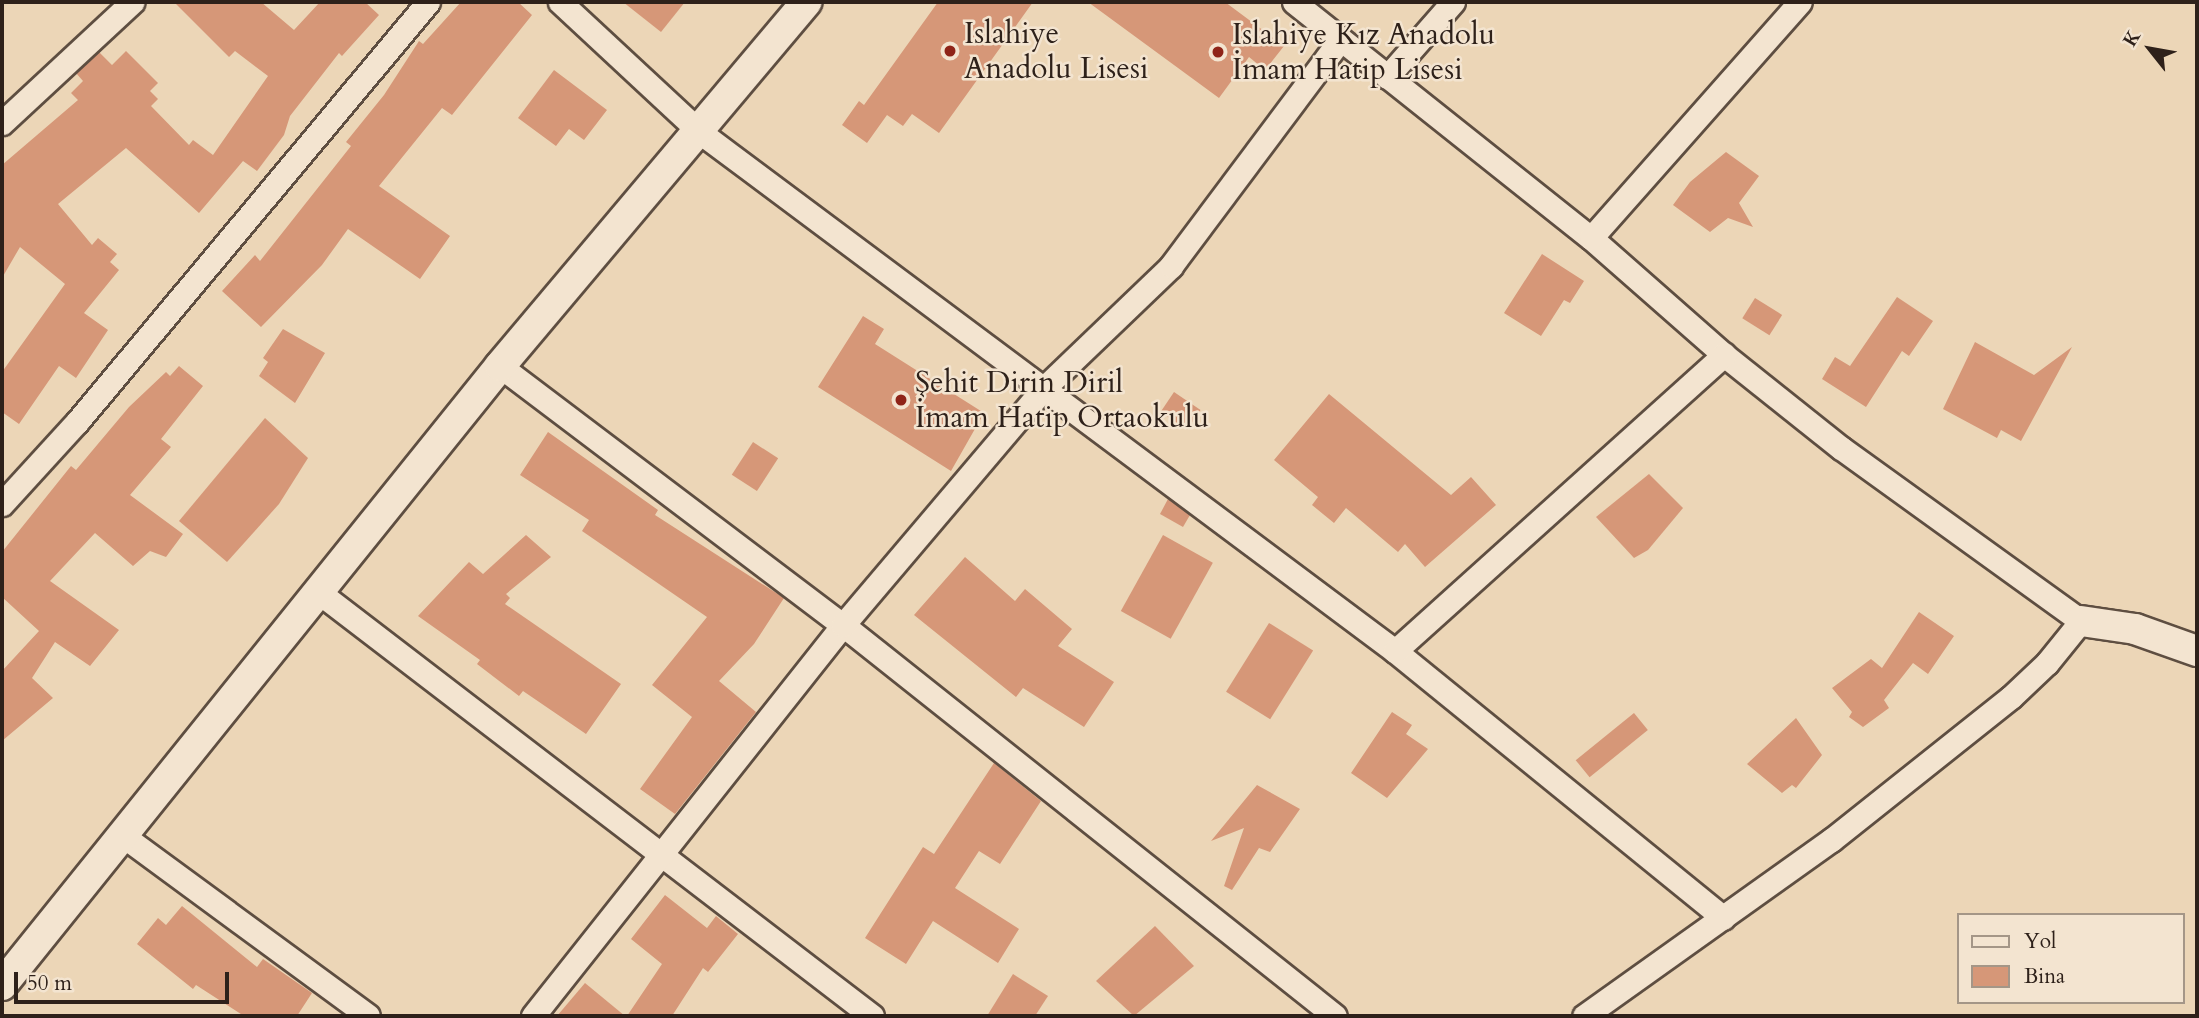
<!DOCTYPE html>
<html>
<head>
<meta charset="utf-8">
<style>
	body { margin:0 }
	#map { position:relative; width:2199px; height:1018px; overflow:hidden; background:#ecd6b7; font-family:Cardo,serif }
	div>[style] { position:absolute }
	.building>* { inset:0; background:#d69778; transform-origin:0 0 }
	.roads { filter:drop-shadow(2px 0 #5e4e41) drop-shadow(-2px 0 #5e4e41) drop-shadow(0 2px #5e4e41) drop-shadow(0 -2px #5e4e41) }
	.minor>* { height:23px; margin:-11.5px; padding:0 11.5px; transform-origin:11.5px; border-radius:11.5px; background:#f3e4d0 }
	.tertiary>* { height:30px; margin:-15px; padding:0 15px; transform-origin:15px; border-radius:15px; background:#f3e4d0 }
	.dots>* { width:19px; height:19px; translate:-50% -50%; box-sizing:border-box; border:4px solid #f3e4d0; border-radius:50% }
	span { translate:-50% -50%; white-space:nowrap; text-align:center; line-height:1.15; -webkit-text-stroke:5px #f3e4d0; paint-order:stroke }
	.poi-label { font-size:30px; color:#2e211a }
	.left { translate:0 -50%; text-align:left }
	.frame { position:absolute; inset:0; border:4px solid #2e211a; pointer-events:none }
	.legend { position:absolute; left:1957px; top:913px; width:228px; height:91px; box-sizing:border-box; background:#f3e4d0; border:2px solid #a49687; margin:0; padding:9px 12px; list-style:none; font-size:21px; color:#2e211a }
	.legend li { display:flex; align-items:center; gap:14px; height:35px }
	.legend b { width:35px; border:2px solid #a49687 }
	.north { position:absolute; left:2115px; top:14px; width:70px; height:70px; -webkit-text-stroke:5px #f3e4d0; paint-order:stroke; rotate:301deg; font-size:19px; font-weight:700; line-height:28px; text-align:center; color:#2e211a }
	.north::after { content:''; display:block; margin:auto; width:24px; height:32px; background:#2e211a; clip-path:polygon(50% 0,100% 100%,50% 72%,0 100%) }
	.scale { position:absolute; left:14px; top:972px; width:215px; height:32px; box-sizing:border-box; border:4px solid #2e211a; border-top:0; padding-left:9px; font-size:21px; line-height:24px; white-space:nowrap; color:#2e211a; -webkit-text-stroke:5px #f3e4d0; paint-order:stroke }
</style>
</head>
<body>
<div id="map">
	<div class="building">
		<div style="clip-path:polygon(174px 2px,261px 2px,294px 30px,320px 2px,365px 2px,379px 15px,342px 56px,339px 53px,290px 116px,284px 135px,257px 171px,243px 161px,199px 213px,126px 148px,58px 204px,92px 245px,98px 238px,117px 254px,110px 262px,119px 270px,84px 313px,108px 330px,76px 378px,59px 366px,19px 424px,2px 412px,2px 372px,65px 284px,20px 247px,2px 278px,2px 165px,78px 100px,71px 93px,83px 81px,76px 73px,99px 52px,112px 65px,126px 51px,158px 83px,150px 91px,158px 99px,151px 106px,189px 145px,193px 140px,213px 155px,268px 76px,235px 51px,229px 57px)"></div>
		<div style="clip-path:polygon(461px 2px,518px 2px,532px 15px,452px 115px,442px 108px,379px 186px,450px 236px,420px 279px,348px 229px,322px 265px,261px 327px,222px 291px,255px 255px,260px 261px,351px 146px,346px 142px,384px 95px,419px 41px,423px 44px)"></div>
		<div style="clip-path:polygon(623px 2px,685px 2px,661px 32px)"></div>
		<div style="clip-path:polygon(938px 2px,1033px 2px,939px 133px,912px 114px,903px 126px,887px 115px,867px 143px,842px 125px,859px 101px,864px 105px)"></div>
		<div style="clip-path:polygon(1088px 2px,1225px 2px,1284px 46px,1265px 70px,1249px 57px,1219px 98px)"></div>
		<div style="clip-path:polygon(554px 70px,607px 110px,584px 140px,569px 129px,556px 146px,518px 118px)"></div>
		<div style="clip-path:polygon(1726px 152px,1759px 176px,1739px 203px,1753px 227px,1728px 218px,1710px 232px,1673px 205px,1690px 182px)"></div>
		<div style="clip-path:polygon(1542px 254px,1584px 281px,1570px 303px,1564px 300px,1541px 336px,1504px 313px)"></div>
		<div style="clip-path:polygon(1897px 297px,1933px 321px,1909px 356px,1902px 351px,1866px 407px,1822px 379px,1835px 357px,1850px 366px)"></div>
		<div style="left:1755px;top:298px;width:32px;height:24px;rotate:32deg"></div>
		<div style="clip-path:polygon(863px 316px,884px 329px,875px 344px,984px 413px,951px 471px,818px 387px)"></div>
		<div style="clip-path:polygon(283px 329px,325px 353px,295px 403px,259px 376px,268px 362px,263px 358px)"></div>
		<div style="clip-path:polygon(1975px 342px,2034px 375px,2072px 347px,2021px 441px,2001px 430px,1997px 438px,1943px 409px)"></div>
		<div style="clip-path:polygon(179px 366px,203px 386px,161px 439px,171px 447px,130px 495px,183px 534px,166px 557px,150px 551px,133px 566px,95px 533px,50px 581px,119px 630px,90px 666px,55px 642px,32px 678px,53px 698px,2px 741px,2px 671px,39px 631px,2px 597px,2px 552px,71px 466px,76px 470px,129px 407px,166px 372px,170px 376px)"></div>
		<div style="left:1174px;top:392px;width:32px;height:24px;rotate:34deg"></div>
		<div style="clip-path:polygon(1329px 394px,1451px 495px,1471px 477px,1496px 505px,1425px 567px,1405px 544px,1398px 552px,1346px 508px,1334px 523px,1312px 505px,1318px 497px,1274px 460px)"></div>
		<div style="clip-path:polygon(265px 418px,308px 458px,279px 504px,227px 562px,179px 521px)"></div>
		<div style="clip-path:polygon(548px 432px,658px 510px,655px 515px,784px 598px,754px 644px,719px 681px,756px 712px,675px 814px,640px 789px,692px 717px,652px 685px,707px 617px,582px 531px,589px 520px,520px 475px)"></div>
		<div style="left:753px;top:442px;width:30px;height:39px;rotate:33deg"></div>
		<div style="clip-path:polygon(1649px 474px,1683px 508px,1648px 550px,1634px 558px,1596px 517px)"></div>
		<div style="clip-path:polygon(1168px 499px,1190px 515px,1183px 527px,1160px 514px)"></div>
		<div style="clip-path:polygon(526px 535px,551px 557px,506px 594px,510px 598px,505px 604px,621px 684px,586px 734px,523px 691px,519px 696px,477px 664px,480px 660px,418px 616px,469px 562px,483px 574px)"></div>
		<div style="left:1163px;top:535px;width:57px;height:87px;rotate:29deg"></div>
		<div style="clip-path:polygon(965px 557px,1015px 601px,1025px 589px,1072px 629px,1058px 646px,1114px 682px,1084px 727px,1023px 688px,1016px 697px,914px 615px)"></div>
		<div style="clip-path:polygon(1919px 612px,1954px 636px,1928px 674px,1913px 663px,1884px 700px,1889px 708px,1863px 727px,1849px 717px,1852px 712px,1832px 688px,1871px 659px,1882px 668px)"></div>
		<div style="left:1269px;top:623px;width:52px;height:81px;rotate:32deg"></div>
		<div style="clip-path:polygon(1392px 712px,1412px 725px,1406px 734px,1428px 749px,1387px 798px,1351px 773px)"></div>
		<div style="left:1634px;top:713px;width:22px;height:75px;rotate:51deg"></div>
		<div style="clip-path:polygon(1796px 718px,1822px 755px,1796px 788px,1792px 785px,1782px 793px,1747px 764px)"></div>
		<div style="clip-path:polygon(994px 763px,1041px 801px,1000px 864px,979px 851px,955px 888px,1019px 929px,998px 963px,933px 921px,906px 964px,865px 938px,923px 847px,934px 854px)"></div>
		<div style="clip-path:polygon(1257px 785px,1300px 809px,1270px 852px,1259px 848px,1232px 890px,1224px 886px,1244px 828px,1211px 841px)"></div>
		<div style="clip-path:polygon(665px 895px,707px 928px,716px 916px,738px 934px,708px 972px,703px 968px,672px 1016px,627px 1016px,662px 964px,631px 939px)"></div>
		<div style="clip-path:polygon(182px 906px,257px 967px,263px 959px,312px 993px,297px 1016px,244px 1016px,196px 985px,193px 989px,137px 944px,158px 918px,166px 925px)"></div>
		<div style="clip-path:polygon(1155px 926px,1194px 966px,1134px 1016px,1096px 981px)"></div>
		<div style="clip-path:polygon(1013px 974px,1048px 996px,1035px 1016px,987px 1016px)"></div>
		<div style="clip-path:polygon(585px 983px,625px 1016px,557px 1016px)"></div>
	</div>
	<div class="roads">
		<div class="minor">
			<div style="left:560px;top:2px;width:192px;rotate:42.9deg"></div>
			<div style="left:701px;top:133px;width:866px;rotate:36.74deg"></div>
			<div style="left:1395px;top:651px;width:423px;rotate:39.1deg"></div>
			<div style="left:1294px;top:2px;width:379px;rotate:38.5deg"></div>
			<div style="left:1591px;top:238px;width:177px;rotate:41.3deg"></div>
			<div style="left:1724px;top:355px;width:149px;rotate:38.5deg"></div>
			<div style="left:1841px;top:448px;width:296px;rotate:35.8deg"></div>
			<div style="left:2081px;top:621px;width:54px;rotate:129deg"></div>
			<div style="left:2047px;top:663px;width:50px;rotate:136.6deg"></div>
			<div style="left:2011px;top:697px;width:230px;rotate:141.5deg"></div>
			<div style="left:1831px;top:840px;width:303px;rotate:144.5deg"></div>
			<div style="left:1387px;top:77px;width:100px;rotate:-48.7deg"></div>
			<div style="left:2px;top:123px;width:178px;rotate:-42.9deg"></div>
			<div style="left:1591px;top:238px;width:315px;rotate:-48.5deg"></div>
			<div style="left:500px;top:366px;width:430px;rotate:37.1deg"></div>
			<div style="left:843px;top:625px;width:628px;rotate:38.47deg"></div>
			<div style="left:2px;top:504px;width:111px;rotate:-47.6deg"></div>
			<div style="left:77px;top:422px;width:547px;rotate:-50.11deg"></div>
			<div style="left:321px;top:594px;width:694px;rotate:37.45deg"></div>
			<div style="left:1395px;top:651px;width:443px;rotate:-42deg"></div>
			<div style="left:122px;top:835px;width:305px;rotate:36.3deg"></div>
			<div style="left:533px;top:1016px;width:499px;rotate:-51.6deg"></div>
			<div style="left:843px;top:625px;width:311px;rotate:-49.7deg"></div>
			<div style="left:1044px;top:388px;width:176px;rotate:-43.8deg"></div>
			<div style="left:1171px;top:266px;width:282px;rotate:-53.2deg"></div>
		</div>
		<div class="tertiary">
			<div style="left:2081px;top:621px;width:55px;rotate:8.4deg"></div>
			<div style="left:2135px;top:629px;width:66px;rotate:19.5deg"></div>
			<div style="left:2px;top:985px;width:794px;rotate:-51.18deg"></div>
			<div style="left:500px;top:366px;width:476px;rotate:-49.9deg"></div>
		</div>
	</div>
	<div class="dots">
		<div style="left:950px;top:51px;background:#8f2418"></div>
		<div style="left:1218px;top:52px;background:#8f2418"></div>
		<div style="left:901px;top:400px;background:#8f2418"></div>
	</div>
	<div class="poi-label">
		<span class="left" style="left:964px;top:51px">Islahiye<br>Anadolu Lisesi</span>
		<span class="left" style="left:1232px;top:52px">Islahiye Kız Anadolu<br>İmam Hatip Lisesi</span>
		<span class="left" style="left:915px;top:400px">Şehit Dirin Diril<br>İmam Hatip Ortaokulu</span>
	</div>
	<div class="frame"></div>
	<ul class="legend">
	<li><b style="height:9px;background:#f3e4d0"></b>Yol</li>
	<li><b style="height:19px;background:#d69778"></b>Bina</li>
	</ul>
	<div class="north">K</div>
	<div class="scale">50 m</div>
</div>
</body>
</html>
